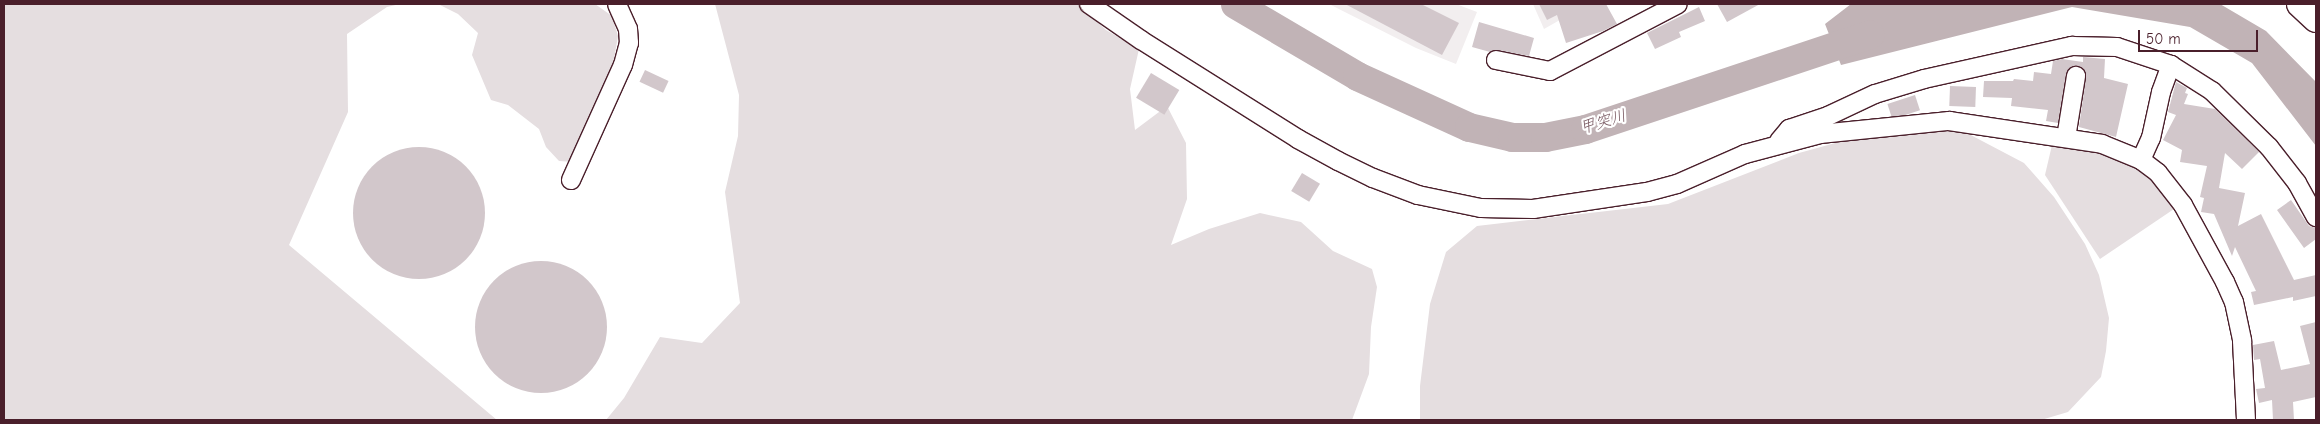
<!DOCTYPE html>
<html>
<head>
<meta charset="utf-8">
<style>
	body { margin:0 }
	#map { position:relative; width:2320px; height:424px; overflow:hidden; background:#fff; font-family:"Comic Neue","Klee One",sans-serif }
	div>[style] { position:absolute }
	.built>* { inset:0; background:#f2eeef }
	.green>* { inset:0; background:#e5dee0 }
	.water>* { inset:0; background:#c1b3b6 }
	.river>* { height:29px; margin:-14.5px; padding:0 14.5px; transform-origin:14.5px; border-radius:14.5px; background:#c1b3b6 }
	.building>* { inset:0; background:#d2c7cb; transform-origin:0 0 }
	.round { border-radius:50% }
	.roads { filter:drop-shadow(1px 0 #4a1f2b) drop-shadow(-1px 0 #4a1f2b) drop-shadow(0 1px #4a1f2b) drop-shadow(0 -1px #4a1f2b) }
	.minor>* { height:18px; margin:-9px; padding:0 9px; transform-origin:9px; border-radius:9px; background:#fff }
	.highway>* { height:26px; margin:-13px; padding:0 13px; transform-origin:13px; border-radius:13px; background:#fff }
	span { translate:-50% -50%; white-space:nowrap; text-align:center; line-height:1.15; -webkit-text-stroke:4.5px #fff; paint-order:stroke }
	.water-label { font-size:16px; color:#74535c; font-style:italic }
	.frame { position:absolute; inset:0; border:5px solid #4a1f2b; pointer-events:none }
	.scale { position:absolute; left:2138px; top:30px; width:120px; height:22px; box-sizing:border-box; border:2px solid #4a1f2b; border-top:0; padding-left:6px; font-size:15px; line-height:18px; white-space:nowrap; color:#4a1f2b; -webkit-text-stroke:4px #fff; paint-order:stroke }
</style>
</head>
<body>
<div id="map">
	<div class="built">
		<div style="clip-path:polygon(1329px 4px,1456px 4px,1477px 12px,1456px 64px,1416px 48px)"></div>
		<div style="clip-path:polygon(1533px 4px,1588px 4px,1544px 29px)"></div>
	</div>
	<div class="green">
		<div style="clip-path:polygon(4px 4px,400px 4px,387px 7px,347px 34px,348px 112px,289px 245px,497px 420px,4px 420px)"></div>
		<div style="clip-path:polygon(438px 4px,595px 4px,612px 16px,618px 36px,613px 65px,573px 162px,559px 161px,546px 147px,539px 129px,508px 105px,491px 100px,472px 55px,478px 33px,458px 14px)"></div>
		<div style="clip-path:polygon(715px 4px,1078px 4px,1106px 30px,1139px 49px,1130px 89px,1135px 130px,1167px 106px,1186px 143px,1187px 199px,1171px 245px,1209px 229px,1260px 213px,1301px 222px,1333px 251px,1372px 269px,1377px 287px,1371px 327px,1369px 374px,1352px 420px,606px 420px,624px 398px,660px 337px,702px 343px,740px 303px,725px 192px,738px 136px,739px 95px)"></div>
		<div style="clip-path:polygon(1931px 121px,1965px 132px,2024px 163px,2054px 197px,2085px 244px,2099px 275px,2109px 318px,2106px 351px,2101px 377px,2068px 412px,2041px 420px,1420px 420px,1420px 386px,1430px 304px,1446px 252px,1477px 226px,1668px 204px,1799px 153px,1868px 134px)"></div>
		<div style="clip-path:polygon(2052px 145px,2100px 154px,2136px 168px,2155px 183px,2174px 209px,2100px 259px,2045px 175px)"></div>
	</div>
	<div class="water">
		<div style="clip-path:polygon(1851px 4px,2220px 4px,2266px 31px,2316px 82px,2316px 146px,2252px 63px,2190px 27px,2072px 7px,1841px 65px,1825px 24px)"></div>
	</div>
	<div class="river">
		<div style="left:1235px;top:4px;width:142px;rotate:30.5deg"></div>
		<div style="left:1357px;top:76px;width:123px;rotate:24.5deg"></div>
		<div style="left:1469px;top:127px;width:44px;rotate:13.1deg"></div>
		<div style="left:1512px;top:137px;width:33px"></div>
		<div style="left:1545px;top:137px;width:41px;rotate:-11.3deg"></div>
		<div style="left:1585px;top:129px;width:300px;rotate:-18.4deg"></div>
	</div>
	<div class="building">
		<div style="clip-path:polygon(1345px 4px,1421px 4px,1459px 23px,1442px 55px)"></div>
		<div style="clip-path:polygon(1539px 4px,1606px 4px,1617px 24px,1603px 31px,1566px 43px,1557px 15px,1547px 20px)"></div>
		<div style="clip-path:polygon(1717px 4px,1760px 4px,1727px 22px)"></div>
		<div style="clip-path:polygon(1699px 7px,1705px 21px,1679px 32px,1681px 37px,1655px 49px,1647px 33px)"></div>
		<div style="clip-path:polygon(1479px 22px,1534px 38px,1529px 56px,1498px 50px,1490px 52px,1472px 47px)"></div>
		<div style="clip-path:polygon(2083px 57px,2105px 59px,2104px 78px,2128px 84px,2116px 137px,2079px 127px,2086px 77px,2083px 68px,2078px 66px,2072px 66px,2066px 74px,2058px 123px,2046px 121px,2048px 110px,2011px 106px,2012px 98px,1983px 97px,1984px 81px,2013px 81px,2014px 79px,2033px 81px,2034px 72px,2051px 74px,2053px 61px,2062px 59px,2083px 62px)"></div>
		<div style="left:645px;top:70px;width:26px;height:13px;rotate:25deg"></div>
		<div style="left:1151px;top:73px;width:33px;height:29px;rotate:31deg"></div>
		<div style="clip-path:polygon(2176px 82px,2187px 88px,2185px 93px,2188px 94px,2184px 104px,2215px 109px,2259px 152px,2242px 169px,2225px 153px,2219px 188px,2245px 193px,2238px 226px,2261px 214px,2294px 280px,2316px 275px,2316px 296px,2293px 301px,2293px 297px,2254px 305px,2251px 292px,2256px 291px,2235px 247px,2232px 256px,2214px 214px,2201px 212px,2204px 198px,2200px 197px,2207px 166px,2180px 162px,2182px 150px,2163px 140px,2176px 115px,2168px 112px)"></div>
		<div style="left:1950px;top:86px;width:26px;height:20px;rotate:2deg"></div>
		<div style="left:1915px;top:95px;width:16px;height:29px;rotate:72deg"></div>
		<div class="round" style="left:353px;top:147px;width:132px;height:132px"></div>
		<div style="left:1302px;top:173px;width:21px;height:21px;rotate:31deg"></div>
		<div style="clip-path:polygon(2291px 200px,2309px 226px,2316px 228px,2316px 239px,2304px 248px,2277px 210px)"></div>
		<div class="round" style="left:475px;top:261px;width:132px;height:132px"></div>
		<div style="clip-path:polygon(2316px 322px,2316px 397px,2293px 402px,2294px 420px,2273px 420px,2272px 400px,2259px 403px,2256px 389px,2265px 388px,2260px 359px,2254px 360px,2253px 345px,2274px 341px,2281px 370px,2310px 364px,2300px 326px)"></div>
	</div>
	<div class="roads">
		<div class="minor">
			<div style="left:1089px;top:4px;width:63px;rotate:34.7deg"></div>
			<div style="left:1141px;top:40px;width:186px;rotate:32.2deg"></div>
			<div style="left:1298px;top:139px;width:46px;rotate:28.8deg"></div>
			<div style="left:1338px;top:161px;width:39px;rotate:26deg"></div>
			<div style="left:1373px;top:178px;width:48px;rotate:20.7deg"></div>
			<div style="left:1418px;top:195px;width:64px;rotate:11.7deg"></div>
			<div style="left:1481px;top:208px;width:52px;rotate:1.1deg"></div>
			<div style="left:1533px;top:209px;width:115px;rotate:-8.5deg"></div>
			<div style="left:1647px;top:192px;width:31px;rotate:-15deg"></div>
			<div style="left:1677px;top:184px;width:74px;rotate:-23.8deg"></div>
			<div style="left:1745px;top:154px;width:78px;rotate:-14.9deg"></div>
			<div style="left:1820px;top:134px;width:130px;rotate:-5.8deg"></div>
			<div style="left:1949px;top:121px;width:155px;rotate:8.5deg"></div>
			<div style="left:2102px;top:144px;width:42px;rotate:22.3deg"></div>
			<div style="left:2141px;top:160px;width:21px;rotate:37deg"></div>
			<div style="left:2158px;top:173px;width:41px;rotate:52deg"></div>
			<div style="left:2183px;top:205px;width:88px;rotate:61.4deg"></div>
			<div style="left:2225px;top:282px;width:22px;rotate:66deg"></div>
			<div style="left:2234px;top:302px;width:40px;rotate:78deg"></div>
			<div style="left:2242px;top:341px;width:79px;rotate:87.1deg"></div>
			<div style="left:1496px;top:60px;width:55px;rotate:11.5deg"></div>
			<div style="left:1550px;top:71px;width:144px;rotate:-27.6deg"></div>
			<div style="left:2066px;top:138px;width:63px;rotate:-80.8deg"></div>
			<div style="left:1779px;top:141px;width:16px;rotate:-50deg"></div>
			<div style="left:1789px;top:129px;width:41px;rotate:-18.4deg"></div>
			<div style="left:1828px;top:116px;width:52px;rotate:-25.1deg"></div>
			<div style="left:1875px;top:94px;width:51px;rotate:-17deg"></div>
			<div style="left:1924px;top:79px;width:152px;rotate:-12.6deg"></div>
			<div style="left:2072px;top:46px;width:45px;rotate:1.3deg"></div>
			<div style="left:2117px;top:47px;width:57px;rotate:18.4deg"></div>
			<div style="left:2171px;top:65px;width:49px;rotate:32.4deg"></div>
			<div style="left:2212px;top:91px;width:80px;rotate:44.5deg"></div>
			<div style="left:2269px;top:147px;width:46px;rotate:52.1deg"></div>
			<div style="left:2297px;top:183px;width:39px;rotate:61deg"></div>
			<div style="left:2141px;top:160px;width:24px;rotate:-66deg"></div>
			<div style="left:2151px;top:138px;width:47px;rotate:-77.7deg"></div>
			<div style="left:2161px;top:92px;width:29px;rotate:-70deg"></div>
			<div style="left:571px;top:180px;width:126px;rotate:-65.7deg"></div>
			<div style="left:623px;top:65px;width:23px;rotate:-75deg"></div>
			<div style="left:629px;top:43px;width:14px;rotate:-94deg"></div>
			<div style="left:628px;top:29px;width:27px;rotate:-114deg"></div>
		</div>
		<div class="highway">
			<div style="left:2300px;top:4px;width:22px;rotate:43deg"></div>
		</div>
	</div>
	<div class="water-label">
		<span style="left:1603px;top:122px;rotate:-17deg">甲突川</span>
	</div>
	<div class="frame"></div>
	<div class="scale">50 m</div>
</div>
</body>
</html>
